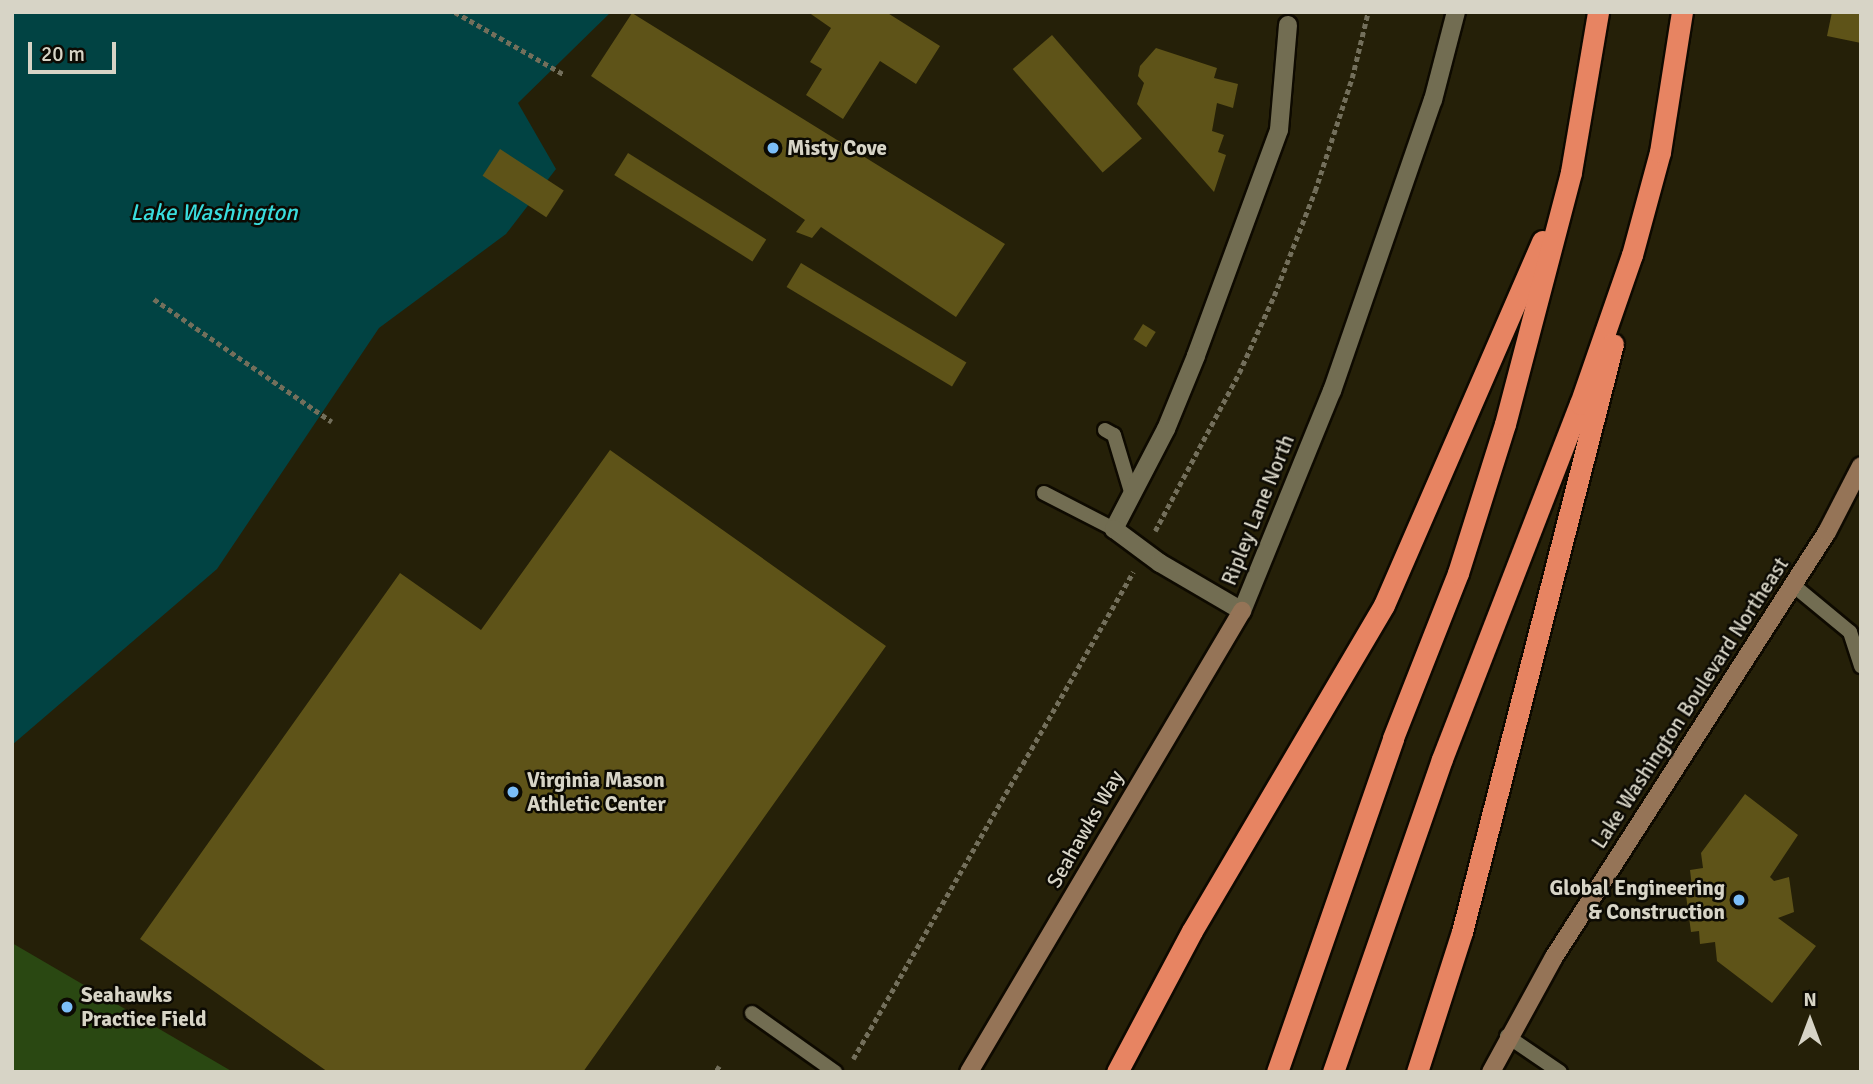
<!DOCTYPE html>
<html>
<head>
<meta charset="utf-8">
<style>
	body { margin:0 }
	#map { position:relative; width:1873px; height:1084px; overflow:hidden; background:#252008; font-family:Signika,sans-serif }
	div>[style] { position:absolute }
	.green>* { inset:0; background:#2a4812 }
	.water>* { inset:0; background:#014343 }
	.building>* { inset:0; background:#5e5318; transform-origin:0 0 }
	.path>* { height:4.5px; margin-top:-2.25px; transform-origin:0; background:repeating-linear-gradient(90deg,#736f5b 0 5px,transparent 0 8.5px) }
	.roads { filter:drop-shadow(2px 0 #0e0a00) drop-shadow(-2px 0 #0e0a00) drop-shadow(0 2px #0e0a00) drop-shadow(0 -2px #0e0a00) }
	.lane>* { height:14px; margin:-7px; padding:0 7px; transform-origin:7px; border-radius:7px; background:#726d52 }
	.street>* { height:18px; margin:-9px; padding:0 9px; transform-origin:9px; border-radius:9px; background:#726d52 }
	.secondary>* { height:18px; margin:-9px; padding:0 9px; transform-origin:9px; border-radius:9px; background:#957457 }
	.highway>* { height:21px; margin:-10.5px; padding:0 10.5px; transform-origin:10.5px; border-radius:10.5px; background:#e78462 }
	.dots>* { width:19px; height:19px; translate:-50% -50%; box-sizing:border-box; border:4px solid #0c0a03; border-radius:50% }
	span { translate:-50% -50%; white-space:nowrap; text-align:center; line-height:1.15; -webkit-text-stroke:5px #0c0a03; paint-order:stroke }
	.poi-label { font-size:21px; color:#d7d4c6; font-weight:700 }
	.left { translate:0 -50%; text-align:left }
	.right { translate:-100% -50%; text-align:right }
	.street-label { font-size:21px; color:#d7d4c6 }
	.water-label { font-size:23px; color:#39dcdd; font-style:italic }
	.frame { position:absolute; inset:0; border:14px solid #d7d4c6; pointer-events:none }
	.north { position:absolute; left:1775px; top:986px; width:70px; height:70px; -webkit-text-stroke:5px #0c0a03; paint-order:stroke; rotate:0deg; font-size:19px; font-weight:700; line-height:28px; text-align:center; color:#d7d4c6 }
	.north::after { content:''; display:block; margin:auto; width:24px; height:32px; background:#d7d4c6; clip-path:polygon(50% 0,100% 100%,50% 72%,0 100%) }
	.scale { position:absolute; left:28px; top:42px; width:88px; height:32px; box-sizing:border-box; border:4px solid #d7d4c6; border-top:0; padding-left:9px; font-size:21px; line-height:24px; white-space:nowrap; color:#d7d4c6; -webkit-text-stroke:5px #0c0a03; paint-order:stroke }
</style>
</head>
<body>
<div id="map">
	<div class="green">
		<div style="clip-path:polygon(12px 943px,233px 1072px,12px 1072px)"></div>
	</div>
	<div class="water">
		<div style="clip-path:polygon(12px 12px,611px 12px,518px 103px,556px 169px,506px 234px,379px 328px,217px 569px,12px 745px)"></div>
	</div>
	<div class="building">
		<div style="clip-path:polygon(808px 12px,886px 12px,940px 46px,916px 84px,880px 61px,843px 119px,806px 95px,822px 69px,810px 62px,831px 28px)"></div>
		<div style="clip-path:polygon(1832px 12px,1861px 12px,1861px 43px,1827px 36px)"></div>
		<div style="clip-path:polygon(632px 13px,1005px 244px,956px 317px,821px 227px,812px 238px,796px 232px,805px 220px,591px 76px)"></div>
		<div style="left:1052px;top:35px;width:137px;height:52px;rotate:49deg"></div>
		<div style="clip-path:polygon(1156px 48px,1217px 68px,1214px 78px,1238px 84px,1233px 108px,1217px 103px,1212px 131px,1224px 135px,1218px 152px,1226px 155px,1214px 192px,1137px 104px,1144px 83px,1138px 76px,1140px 66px)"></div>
		<div style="left:500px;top:149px;width:76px;height:32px;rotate:33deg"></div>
		<div style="left:628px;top:153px;width:163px;height:26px;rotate:32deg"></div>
		<div style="left:801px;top:263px;width:193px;height:28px;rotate:31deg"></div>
		<div style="left:1143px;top:324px;width:15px;height:18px;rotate:32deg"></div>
		<div style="clip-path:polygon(610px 450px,886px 646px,583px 1072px,328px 1072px,140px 939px,400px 573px,481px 630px)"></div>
		<div style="clip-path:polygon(1745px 794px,1798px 835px,1770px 877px,1774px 881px,1789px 877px,1794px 912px,1778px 918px,1816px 946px,1772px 1003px,1717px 961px,1715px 942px,1700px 944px,1699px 931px,1691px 932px,1685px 888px,1692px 887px,1690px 870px,1703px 868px,1701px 853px)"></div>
	</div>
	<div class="path">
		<div style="left:455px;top:12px;width:127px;rotate:29.8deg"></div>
		<div style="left:154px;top:299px;width:216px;rotate:34.6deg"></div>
		<div style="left:1155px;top:531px;width:179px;rotate:-62deg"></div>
		<div style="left:1239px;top:373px;width:85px;rotate:-65.6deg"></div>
		<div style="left:1274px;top:296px;width:113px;rotate:-68.7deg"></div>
		<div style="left:1315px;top:191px;width:119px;rotate:-71.9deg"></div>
		<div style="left:1352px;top:78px;width:68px;rotate:-76.4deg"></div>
		<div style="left:853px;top:1059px;width:562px;rotate:-60.1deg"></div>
		<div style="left:716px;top:1067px;width:9px;rotate:32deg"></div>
	</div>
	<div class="roads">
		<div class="lane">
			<div style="left:1105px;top:430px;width:10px;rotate:29deg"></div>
			<div style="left:1114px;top:435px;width:63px;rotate:73.3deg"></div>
			<div style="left:1044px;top:493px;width:79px;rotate:27.2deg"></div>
			<div style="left:1793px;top:585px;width:74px;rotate:39.5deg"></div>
			<div style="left:1850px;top:632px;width:36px;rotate:72deg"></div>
			<div style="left:752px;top:1013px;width:102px;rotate:35.4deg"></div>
			<div style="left:1507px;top:1036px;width:64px;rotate:34.2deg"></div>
		</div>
		<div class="street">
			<div style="left:1288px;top:25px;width:105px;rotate:94.9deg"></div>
			<div style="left:1279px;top:130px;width:241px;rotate:110.2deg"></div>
			<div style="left:1196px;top:356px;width:79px;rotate:112.3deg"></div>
			<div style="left:1166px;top:429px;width:113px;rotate:117.5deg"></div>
			<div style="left:1114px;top:529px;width:57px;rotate:36.5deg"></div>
			<div style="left:1160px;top:563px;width:95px;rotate:30.3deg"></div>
			<div style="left:1242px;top:611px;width:238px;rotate:-67.8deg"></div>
			<div style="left:1332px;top:391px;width:308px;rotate:-70.9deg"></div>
			<div style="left:1433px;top:100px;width:91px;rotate:-75.4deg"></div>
		</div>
		<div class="secondary">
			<div style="left:969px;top:1072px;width:536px;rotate:-59.37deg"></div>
			<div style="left:1491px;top:1072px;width:131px;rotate:-61.3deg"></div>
			<div style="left:1554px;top:957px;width:505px;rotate:-57.29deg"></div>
			<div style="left:1827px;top:532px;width:74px;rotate:-62.7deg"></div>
		</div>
		<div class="highway">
			<div style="left:1117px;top:1072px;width:160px;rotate:-62deg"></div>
			<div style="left:1192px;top:931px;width:378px;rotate:-59.5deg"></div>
			<div style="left:1384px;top:605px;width:397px;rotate:-66.5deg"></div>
			<div style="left:1277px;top:1072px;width:354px;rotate:-70.8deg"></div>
			<div style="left:1393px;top:738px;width:177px;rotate:-68.5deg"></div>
			<div style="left:1458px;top:573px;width:156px;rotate:-72.5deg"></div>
			<div style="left:1505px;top:424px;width:260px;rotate:-75.3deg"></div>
			<div style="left:1571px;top:172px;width:162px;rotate:-80.4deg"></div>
			<div style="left:1333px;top:1072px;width:331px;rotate:-70.8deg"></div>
			<div style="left:1442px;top:759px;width:381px;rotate:-68.8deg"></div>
			<div style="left:1580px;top:404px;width:158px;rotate:-70.8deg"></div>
			<div style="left:1632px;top:255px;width:107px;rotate:-74.8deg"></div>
			<div style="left:1660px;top:152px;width:142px;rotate:-81.1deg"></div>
			<div style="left:1417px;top:1072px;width:147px;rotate:-72.2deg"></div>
			<div style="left:1462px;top:932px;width:607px;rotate:-75.6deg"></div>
		</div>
	</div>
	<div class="dots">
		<div style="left:773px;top:148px;background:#7bbef8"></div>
		<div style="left:513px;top:792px;background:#7bbef8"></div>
		<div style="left:1739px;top:900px;background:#7bbef8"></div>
		<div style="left:67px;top:1007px;background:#7bbef8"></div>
	</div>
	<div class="poi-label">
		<span class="left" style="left:787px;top:148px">Misty Cove</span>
		<span class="left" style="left:527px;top:792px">Virginia Mason<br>Athletic Center</span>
		<span class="right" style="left:1725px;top:900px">Global Engineering<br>&amp; Construction</span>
		<span class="left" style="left:81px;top:1007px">Seahawks<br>Practice Field</span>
	</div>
	<div class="street-label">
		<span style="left:1258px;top:510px;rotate:-68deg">Ripley Lane North</span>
		<span style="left:1690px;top:703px;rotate:-57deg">Lake Washington Boulevard Northeast</span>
		<span style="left:1085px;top:829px;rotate:-60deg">Seahawks Way</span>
	</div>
	<div class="water-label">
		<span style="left:214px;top:213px">Lake Washington</span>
	</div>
	<div class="frame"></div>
	<div class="north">N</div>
	<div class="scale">20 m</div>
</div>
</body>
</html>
